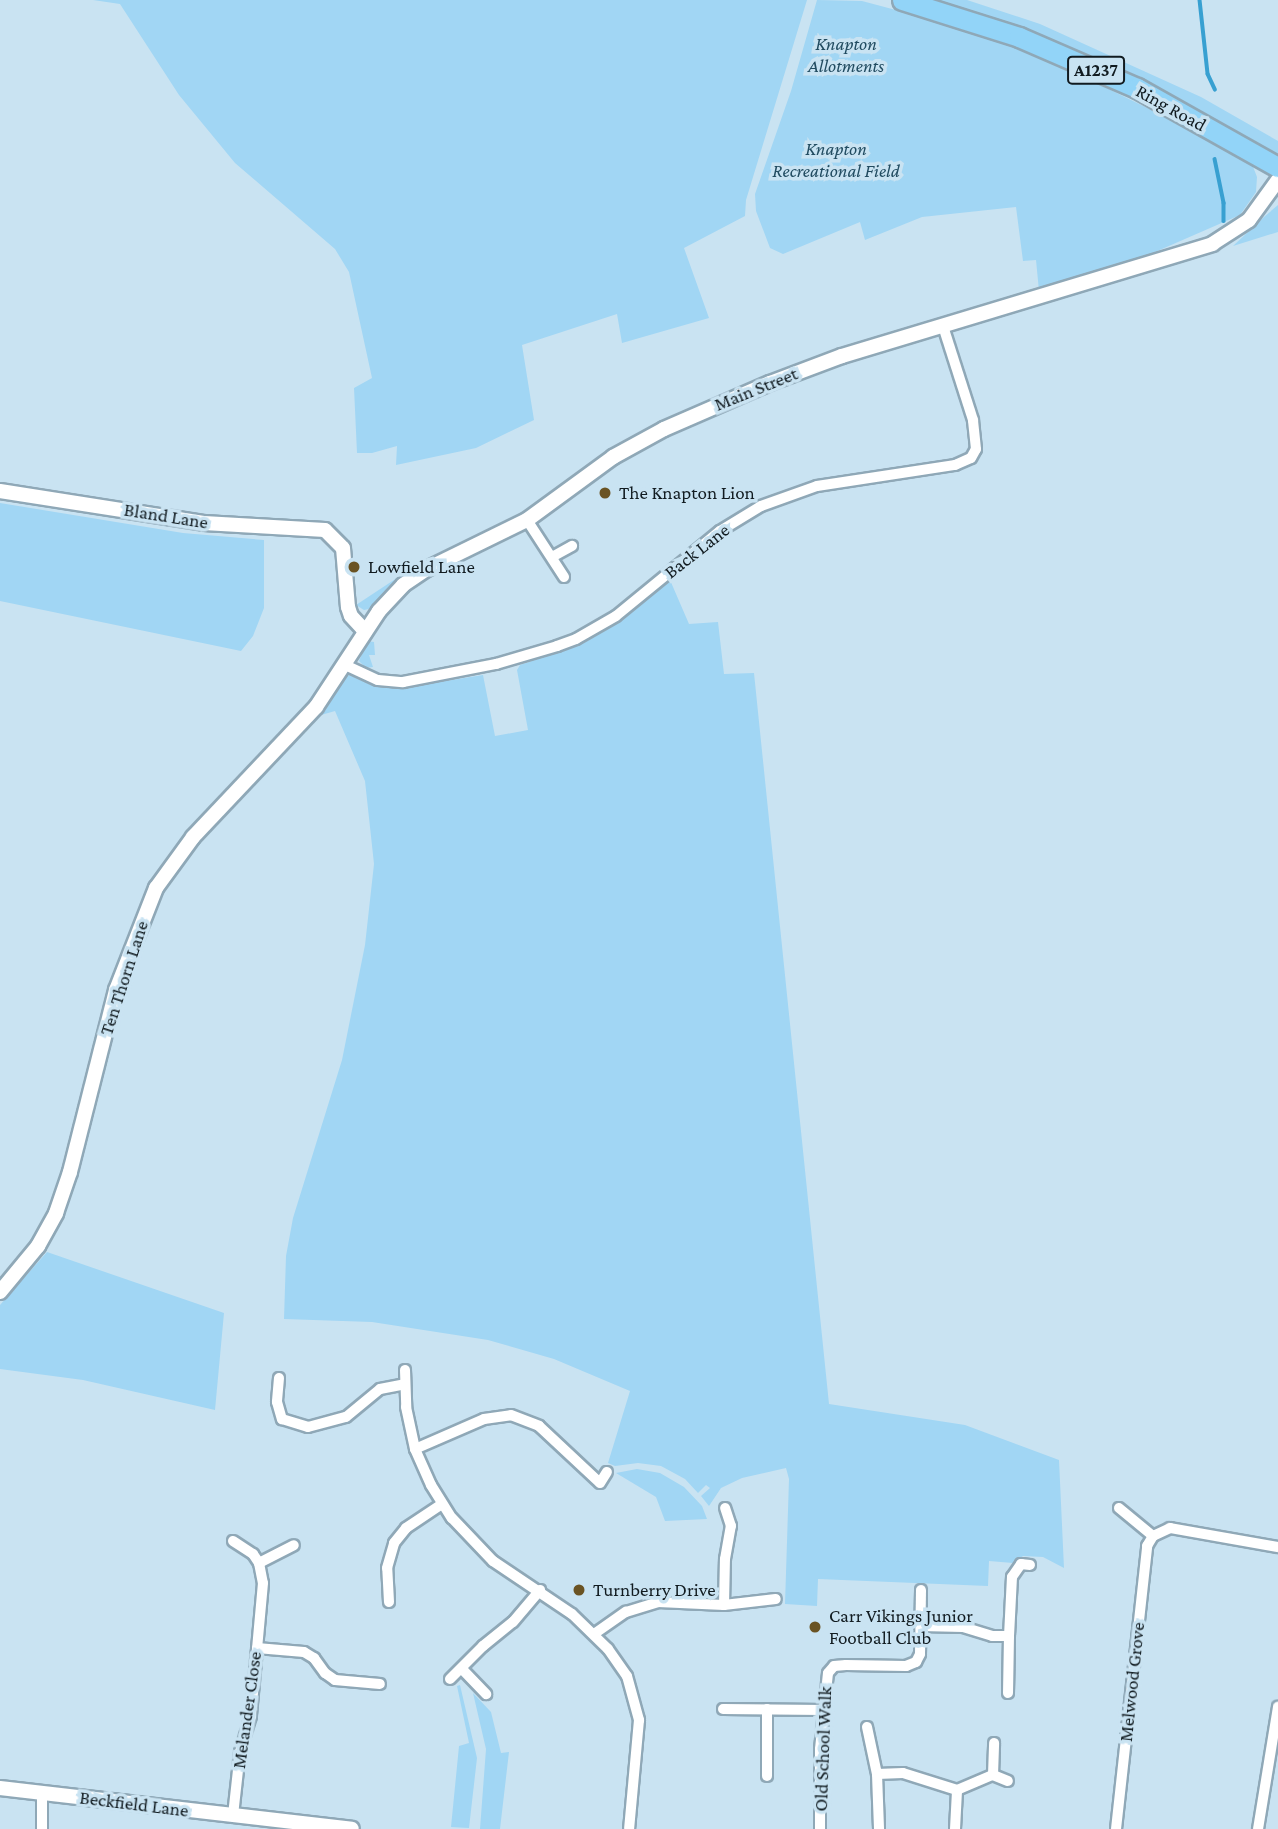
<!DOCTYPE html>
<html>
<head>
<meta charset="utf-8">
<style>
	body { margin:0 }
	#map { position:relative; width:1278px; height:1829px; overflow:hidden; background:#c9e3f2; font-family:"Crimson Pro",serif }
	div>[style] { position:absolute }
	.green>* { inset:0; background:#a1d6f4 }
	.stream>* { height:3.5px; margin:-1.75px; padding:0 1.75px; transform-origin:1.75px; border-radius:1.75px; background:#38a0d1 }
	.roads { filter:drop-shadow(2px 0 #8fa8b7) drop-shadow(-2px 0 #8fa8b7) drop-shadow(0 2px #8fa8b7) drop-shadow(0 -2px #8fa8b7) }
	.minor>* { height:10px; margin:-5px; padding:0 5px; transform-origin:5px; border-radius:5px; background:#fff }
	.tertiary>* { height:14px; margin:-7px; padding:0 7px; transform-origin:7px; border-radius:7px; background:#fff }
	.trunk>* { height:19px; margin:-9.5px; padding:0 9.5px; transform-origin:9.5px; border-radius:9.5px; background:#92d4f8 }
	.dots>* { width:19px; height:19px; translate:-50% -50%; box-sizing:border-box; border:4px solid #c9e3f2; border-radius:50% }
	span { translate:-50% -50%; white-space:nowrap; text-align:center; line-height:1.15; -webkit-text-stroke:7px #c9e3f2; paint-order:stroke }
	.shield-label span { padding:2px 5px; background:#c9e3f2; border:2px solid; border-radius:5px; -webkit-text-stroke-width:0 }
	.shield-label { font-size:18px; color:#111b20; font-weight:700 }
	.park-label { font-size:19px; color:#214b60; font-style:italic }
	.street-label { font-size:19px; color:#111b20 }
	.poi-label { font-size:19px; color:#111b20 }
	.left { translate:0 -50%; text-align:left }
</style>
</head>
<body>
<div id="map">
	<div class="green">
		<div style="clip-path:polygon(93px 0,807px 0,746px 200px,745px 216px,684px 248px,709px 318px,622px 343px,617px 314px,522px 345px,534px 420px,476px 448px,396px 465px,397px 446px,372px 453px,357px 453px,354px 388px,372px 378px,349px 272px,335px 249px,235px 163px,179px 95px,120px 4px)"></div>
		<div style="clip-path:polygon(817px 0,862px 1px,975px 31px,1052px 61px,1212px 140px,1252px 164px,1257px 177px,1256px 192px,1240px 215px,1139px 259px,1039px 291px,1036px 260px,1023px 261px,1016px 207px,922px 217px,865px 240px,860px 222px,783px 254px,770px 248px,756px 211px,755px 194px,791px 91px)"></div>
		<div style="clip-path:polygon(934px 0,967px 0,1040px 24px,1201px 97px,1278px 141px,1278px 158px,1014px 27px)"></div>
		<div style="clip-path:polygon(1278px 205px,1278px 232px,1233px 246px,1264px 217px)"></div>
		<div style="clip-path:polygon(0 503px,183px 533px,264px 540px,264px 608px,253px 636px,241px 651px,0 601px)"></div>
		<div style="clip-path:polygon(409px 570px,373px 608px,364px 610px,356px 605px)"></div>
		<div style="clip-path:polygon(670px 580px,689px 624px,718px 622px,724px 674px,754px 673px,829px 1404px,965px 1425px,1059px 1460px,1064px 1568px,1043px 1557px,1023px 1556px,1013px 1563px,989px 1561px,988px 1586px,818px 1579px,817px 1606px,785px 1604px,789px 1479px,786px 1468px,742px 1478px,721px 1488px,709px 1506px,701px 1496px,710px 1488px,706px 1485px,698px 1493px,685px 1479px,661px 1466px,638px 1463px,615px 1466px,608px 1463px,630px 1391px,554px 1359px,488px 1340px,372px 1322px,284px 1319px,286px 1256px,293px 1218px,342px 1060px,365px 945px,374px 864px,365px 781px,335px 711px,321px 715px,327px 700px,341px 679px,349px 675px,396px 689px,483px 675px,495px 736px,528px 730px,517px 670px,520px 665px,582px 644px,627px 616px)"></div>
		<div style="clip-path:polygon(367px 641px,374px 642px,375px 655px,369px 655px,373px 667px,366px 668px,359px 661px)"></div>
		<div style="clip-path:polygon(47px 1252px,224px 1313px,215px 1410px,83px 1380px,0 1369px,0 1305px)"></div>
		<div style="clip-path:polygon(637px 1469px,660px 1473px,684px 1487px,702px 1506px,707px 1519px,665px 1521px,656px 1497px,616px 1473px)"></div>
		<div style="clip-path:polygon(460px 1685px,477px 1758px,469px 1828px,451px 1827px,459px 1746px,469px 1743px,457px 1686px)"></div>
		<div style="clip-path:polygon(473px 1693px,491px 1712px,501px 1753px,509px 1752px,500px 1829px,480px 1829px,486px 1749px)"></div>
	</div>
	<div class="stream">
		<div style="left:1200px;top:0;width:74px;rotate:83.8deg"></div>
		<div style="left:1208px;top:74px;width:17px;rotate:65deg"></div>
		<div style="left:1215px;top:159px;width:45px;rotate:78.4deg"></div>
		<div style="left:1224px;top:203px;width:18px;rotate:90deg"></div>
	</div>
	<div class="roads">
		<div class="minor">
			<div style="left:527px;top:520px;width:68px;rotate:57deg"></div>
			<div style="left:552px;top:557px;width:23px;rotate:-29deg"></div>
			<div style="left:343px;top:664px;width:38px;rotate:25deg"></div>
			<div style="left:378px;top:680px;width:25px;rotate:5deg"></div>
			<div style="left:403px;top:682px;width:95px;rotate:-11deg"></div>
			<div style="left:496px;top:664px;width:64px;rotate:-16.4deg"></div>
			<div style="left:557px;top:646px;width:20px;rotate:-20deg"></div>
			<div style="left:576px;top:639px;width:46px;rotate:-29.9deg"></div>
			<div style="left:616px;top:616px;width:134px;rotate:-39.3deg"></div>
			<div style="left:720px;top:531px;width:48px;rotate:-31.4deg"></div>
			<div style="left:761px;top:506px;width:59px;rotate:-19.7deg"></div>
			<div style="left:817px;top:486px;width:140px;rotate:-8.7deg"></div>
			<div style="left:955px;top:465px;width:17px;rotate:-24deg"></div>
			<div style="left:971px;top:458px;width:10px;rotate:-61deg"></div>
			<div style="left:976px;top:449px;width:29px;rotate:-96deg"></div>
			<div style="left:973px;top:420px;width:99px;rotate:-107.7deg"></div>
			<div style="left:405px;top:1370px;width:37px;rotate:88deg"></div>
			<div style="left:406px;top:1407px;width:43px;rotate:77.9deg"></div>
			<div style="left:415px;top:1449px;width:39px;rotate:66deg"></div>
			<div style="left:431px;top:1485px;width:39px;rotate:58deg"></div>
			<div style="left:452px;top:1518px;width:59px;rotate:46.4deg"></div>
			<div style="left:493px;top:1561px;width:95px;rotate:33.9deg"></div>
			<div style="left:572px;top:1614px;width:50px;rotate:44.2deg"></div>
			<div style="left:608px;top:1649px;width:33px;rotate:55deg"></div>
			<div style="left:627px;top:1676px;width:46px;rotate:74.7deg"></div>
			<div style="left:639px;top:1720px;width:109px;rotate:95.2deg"></div>
			<div style="left:279px;top:1378px;width:24px;rotate:95deg"></div>
			<div style="left:277px;top:1402px;width:18px;rotate:74deg"></div>
			<div style="left:282px;top:1419px;width:27px;rotate:17deg"></div>
			<div style="left:308px;top:1427px;width:39px;rotate:-15deg"></div>
			<div style="left:346px;top:1417px;width:44px;rotate:-39.5deg"></div>
			<div style="left:380px;top:1389px;width:25px;rotate:-11deg"></div>
			<div style="left:415px;top:1449px;width:75px;rotate:-23.5deg"></div>
			<div style="left:484px;top:1419px;width:27px;rotate:-8deg"></div>
			<div style="left:511px;top:1415px;width:30px;rotate:21deg"></div>
			<div style="left:539px;top:1426px;width:83px;rotate:43.1deg"></div>
			<div style="left:600px;top:1483px;width:13px;rotate:-58deg"></div>
			<div style="left:1119px;top:1508px;width:44px;rotate:39.5deg"></div>
			<div style="left:233px;top:1541px;width:24px;rotate:33deg"></div>
			<div style="left:253px;top:1554px;width:11px;rotate:56deg"></div>
			<div style="left:259px;top:1563px;width:20px;rotate:79deg"></div>
			<div style="left:263px;top:1583px;width:134px;rotate:95.2deg"></div>
			<div style="left:251px;top:1716px;width:38px;rotate:107deg"></div>
			<div style="left:240px;top:1752px;width:63px;rotate:96.3deg"></div>
			<div style="left:259px;top:1563px;width:39px;rotate:-27deg"></div>
			<div style="left:389px;top:1602px;width:34px;rotate:-93deg"></div>
			<div style="left:387px;top:1568px;width:26px;rotate:-74deg"></div>
			<div style="left:394px;top:1543px;width:19px;rotate:-51deg"></div>
			<div style="left:406px;top:1528px;width:43px;rotate:-33.7deg"></div>
			<div style="left:724px;top:1605px;width:46px;rotate:-88.8deg"></div>
			<div style="left:725px;top:1559px;width:34px;rotate:-80deg"></div>
			<div style="left:731px;top:1526px;width:19px;rotate:-108deg"></div>
			<div style="left:921px;top:1626px;width:42px;rotate:1.4deg"></div>
			<div style="left:963px;top:1627px;width:30px;rotate:17deg"></div>
			<div style="left:992px;top:1636px;width:17px"></div>
			<div style="left:1009px;top:1636px;width:57px;rotate:91deg"></div>
			<div style="left:594px;top:1634px;width:39px;rotate:-35deg"></div>
			<div style="left:626px;top:1612px;width:34px;rotate:-17deg"></div>
			<div style="left:658px;top:1602px;width:66px;rotate:2.6deg"></div>
			<div style="left:724px;top:1605px;width:52px;rotate:-6.6deg"></div>
			<div style="left:1009px;top:1636px;width:59px;rotate:-87.1deg"></div>
			<div style="left:1012px;top:1577px;width:16px;rotate:-55deg"></div>
			<div style="left:1021px;top:1564px;width:9px;rotate:6deg"></div>
			<div style="left:257px;top:1648px;width:47px;rotate:4.9deg"></div>
			<div style="left:304px;top:1652px;width:12px;rotate:31deg"></div>
			<div style="left:314px;top:1658px;width:19px;rotate:54deg"></div>
			<div style="left:325px;top:1673px;width:12px;rotate:35deg"></div>
			<div style="left:335px;top:1680px;width:45px;rotate:5.1deg"></div>
			<div style="left:462px;top:1669px;width:35px;rotate:46deg"></div>
			<div style="left:450px;top:1679px;width:47px;rotate:-45deg"></div>
			<div style="left:483px;top:1646px;width:38px;rotate:-39deg"></div>
			<div style="left:513px;top:1622px;width:42px;rotate:-49.8deg"></div>
			<div style="left:723px;top:1709px;width:100px;rotate:0.6deg"></div>
			<div style="left:867px;top:1727px;width:48px;rotate:78deg"></div>
			<div style="left:877px;top:1774px;width:55px;rotate:87.9deg"></div>
			<div style="left:877px;top:1774px;width:26px;rotate:-2deg"></div>
			<div style="left:903px;top:1773px;width:57px;rotate:17.5deg"></div>
			<div style="left:993px;top:1775px;width:16px;rotate:22deg"></div>
			<div style="left:767px;top:1776px;width:67px;rotate:-90deg"></div>
			<div style="left:957px;top:1790px;width:39px;rotate:-23deg"></div>
			<div style="left:993px;top:1775px;width:32px;rotate:-88deg"></div>
			<div style="left:42px;top:1829px;width:36px;rotate:-90deg"></div>
			<div style="left:820px;top:1829px;width:80px;rotate:-90deg"></div>
			<div style="left:820px;top:1749px;width:76px;rotate:-84deg"></div>
			<div style="left:828px;top:1673px;width:9px;rotate:-49deg"></div>
			<div style="left:834px;top:1666px;width:12px;rotate:-5deg"></div>
			<div style="left:846px;top:1665px;width:60px;rotate:1deg"></div>
			<div style="left:906px;top:1666px;width:11px;rotate:-22deg"></div>
			<div style="left:916px;top:1662px;width:9px;rotate:-63deg"></div>
			<div style="left:920px;top:1654px;width:64px;rotate:-89.1deg"></div>
			<div style="left:955px;top:1829px;width:39px;rotate:-87deg"></div>
			<div style="left:1116px;top:1829px;width:285px;rotate:-83.7deg"></div>
			<div style="left:1147px;top:1546px;width:12px;rotate:-59deg"></div>
			<div style="left:1153px;top:1536px;width:19px;rotate:-25deg"></div>
			<div style="left:1170px;top:1528px;width:110px;rotate:10deg"></div>
			<div style="left:1258px;top:1829px;width:124px;rotate:-80.7deg"></div>
		</div>
		<div class="tertiary">
			<div style="left:0;top:491px;width:206px;rotate:8.9deg"></div>
			<div style="left:204px;top:523px;width:121px;rotate:3.3deg"></div>
			<div style="left:325px;top:530px;width:25px;rotate:45deg"></div>
			<div style="left:343px;top:548px;width:59px;rotate:85.2deg"></div>
			<div style="left:348px;top:607px;width:9px;rotate:72deg"></div>
			<div style="left:351px;top:616px;width:21px;rotate:47deg"></div>
			<div style="left:0;top:1292px;width:60px;rotate:-50.4deg"></div>
			<div style="left:38px;top:1246px;width:38px;rotate:-61deg"></div>
			<div style="left:56px;top:1213px;width:43px;rotate:-71.1deg"></div>
			<div style="left:70px;top:1172px;width:188px;rotate:-75.8deg"></div>
			<div style="left:116px;top:990px;width:110px;rotate:-68.6deg"></div>
			<div style="left:156px;top:888px;width:63px;rotate:-54deg"></div>
			<div style="left:193px;top:837px;width:179px;rotate:-46.6deg"></div>
			<div style="left:316px;top:707px;width:115px;rotate:-56.7deg"></div>
			<div style="left:379px;top:611px;width:35px;rotate:-47deg"></div>
			<div style="left:403px;top:585px;width:29px;rotate:-34deg"></div>
			<div style="left:427px;top:569px;width:111px;rotate:-26.1deg"></div>
			<div style="left:527px;top:520px;width:107px;rotate:-36.2deg"></div>
			<div style="left:613px;top:457px;width:58px;rotate:-28.8deg"></div>
			<div style="left:664px;top:429px;width:116px;rotate:-23.5deg"></div>
			<div style="left:770px;top:383px;width:77px;rotate:-20.6deg"></div>
			<div style="left:842px;top:356px;width:387px;rotate:-16.8deg"></div>
			<div style="left:1212px;top:244px;width:44px;rotate:-33deg"></div>
			<div style="left:1249px;top:220px;width:49px;rotate:-54.1deg"></div>
			<div style="left:0;top:1788px;width:354px;rotate:6.6deg"></div>
		</div>
		<div class="trunk">
			<div style="left:902px;top:0;width:123px;rotate:17.5deg"></div>
			<div style="left:1019px;top:37px;width:129px;rotate:23.4deg"></div>
			<div style="left:1137px;top:88px;width:162px;rotate:29.3deg"></div>
		</div>
	</div>
	<div class="dots">
		<div style="left:605px;top:493px;background:#6a5323"></div>
		<div style="left:354px;top:567px;background:#6a5323"></div>
		<div style="left:579px;top:1590px;background:#6a5323"></div>
		<div style="left:815px;top:1627px;background:#6a5323"></div>
	</div>
	<div class="shield-label">
		<span style="left:1096px;top:70px">A1237</span>
	</div>
	<div class="park-label">
		<span style="left:846px;top:55px">Knapton<br>Allotments</span>
		<span style="left:836px;top:160px">Knapton<br>Recreational Field</span>
	</div>
	<div class="street-label">
		<span style="left:1171px;top:108px;rotate:29deg">Ring Road</span>
		<span style="left:756px;top:389px;rotate:-22deg">Main Street</span>
		<span style="left:166px;top:516px;rotate:9deg">Bland Lane</span>
		<span style="left:697px;top:551px;rotate:-38deg">Back Lane</span>
		<span style="left:124px;top:978px;rotate:-72deg">Ten Thorn Lane</span>
		<span style="left:1132px;top:1682px;rotate:-84deg">Melwood Grove</span>
		<span style="left:247px;top:1710px;rotate:-82deg">Melander Close</span>
		<span style="left:823px;top:1749px;rotate:-88deg">Old School Walk</span>
		<span style="left:134px;top:1804px;rotate:7deg">Beckfield Lane</span>
	</div>
	<div class="poi-label">
		<span class="left" style="left:619px;top:493px">The Knapton Lion</span>
		<span class="left" style="left:368px;top:567px">Lowfield Lane</span>
		<span class="left" style="left:593px;top:1590px">Turnberry Drive</span>
		<span class="left" style="left:829px;top:1627px">Carr Vikings Junior<br>Football Club</span>
	</div>
</div>
</body>
</html>
